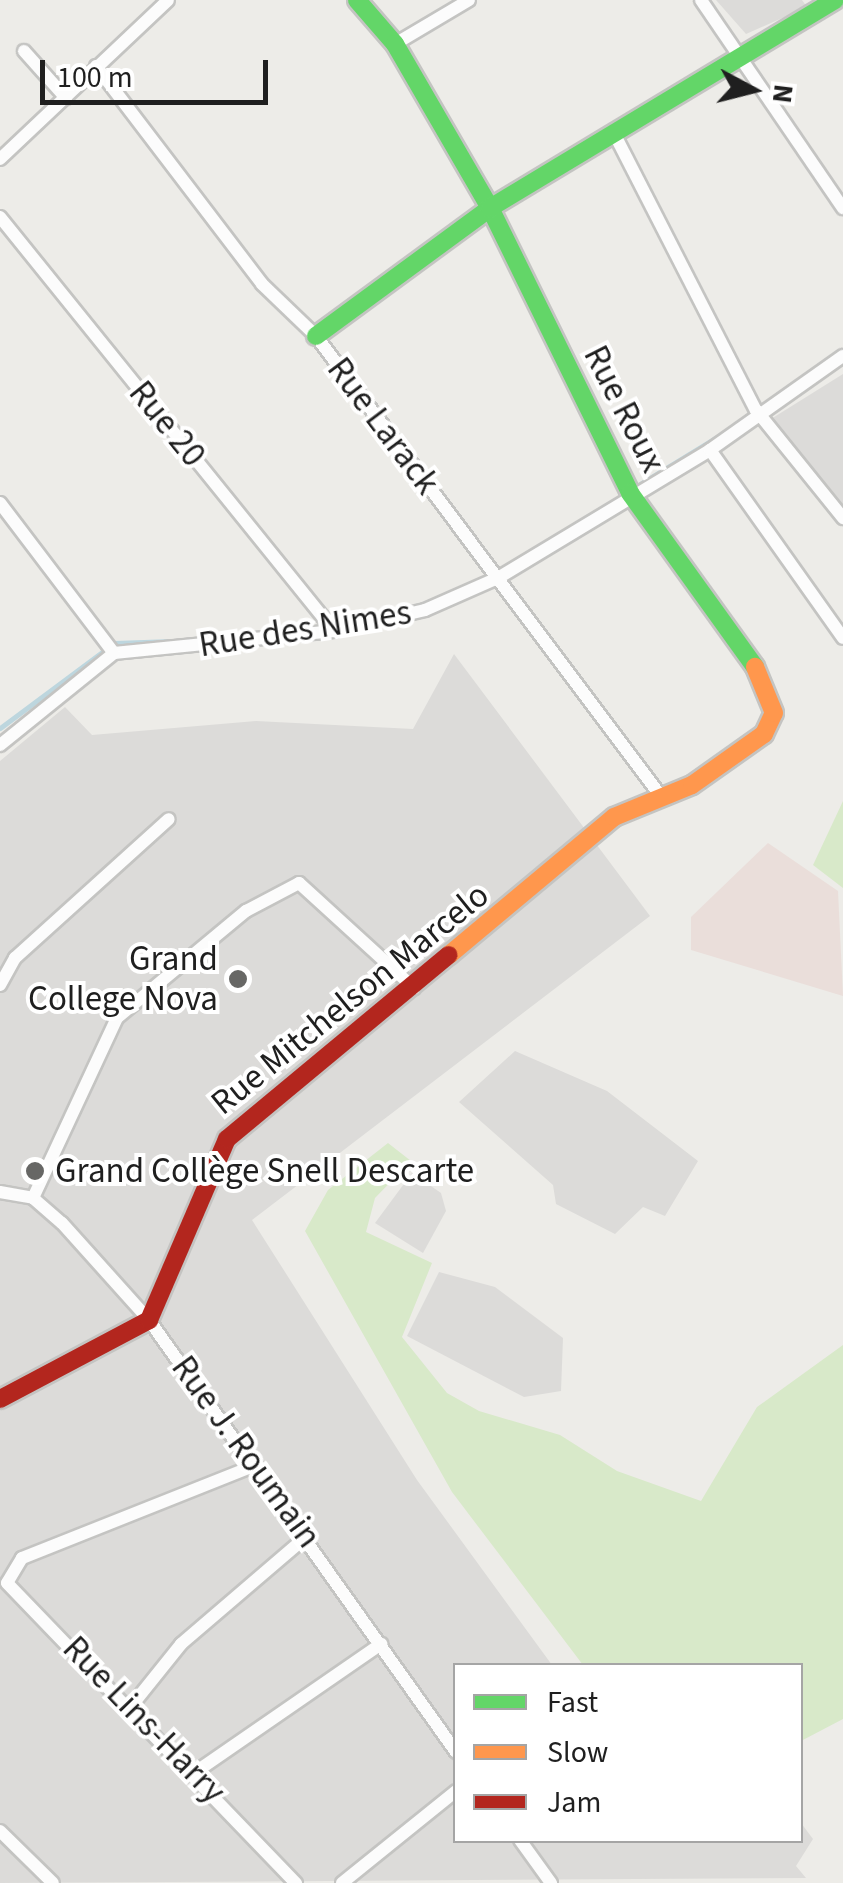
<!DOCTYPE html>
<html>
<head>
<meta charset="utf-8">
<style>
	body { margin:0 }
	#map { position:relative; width:843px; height:1883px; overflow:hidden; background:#edece8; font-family:"Source Sans 3",sans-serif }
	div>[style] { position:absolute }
	.residential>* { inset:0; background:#dcdbd9 }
	.commercial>* { inset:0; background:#eadeda }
	.grass>* { inset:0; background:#d8e9c9 }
	.stream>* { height:5px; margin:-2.5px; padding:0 2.5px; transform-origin:2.5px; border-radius:2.5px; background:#bdd6de }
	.roads { filter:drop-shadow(2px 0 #c4c4c2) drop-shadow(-2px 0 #c4c4c2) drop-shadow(0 2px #c4c4c2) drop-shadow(0 -2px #c4c4c2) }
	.street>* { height:12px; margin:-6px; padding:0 6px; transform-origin:6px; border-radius:6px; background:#fcfcfc }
	.fast>* { height:18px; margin:-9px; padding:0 9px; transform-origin:9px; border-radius:9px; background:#63d668 }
	.slow>* { height:18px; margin:-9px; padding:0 9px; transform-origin:9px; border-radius:9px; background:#ff974d }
	.jam>* { height:18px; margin:-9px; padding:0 9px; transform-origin:9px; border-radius:9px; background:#b3261e }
	.dots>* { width:28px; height:28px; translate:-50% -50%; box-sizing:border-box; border:5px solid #fff; border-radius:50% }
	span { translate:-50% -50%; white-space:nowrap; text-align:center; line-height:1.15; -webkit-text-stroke:8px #fff; paint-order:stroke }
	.street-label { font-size:35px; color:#1f1f1f }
	.poi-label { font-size:35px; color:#1f1f1f }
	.right { translate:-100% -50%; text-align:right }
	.left { translate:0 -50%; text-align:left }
	.legend { position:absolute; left:453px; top:1663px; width:350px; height:180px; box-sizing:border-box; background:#fff; border:2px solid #a5a5a5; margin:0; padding:12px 18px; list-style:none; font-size:30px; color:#1f1f1f }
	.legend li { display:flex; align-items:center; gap:20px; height:50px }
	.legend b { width:50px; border:2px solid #a5a5a5 }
	.north { position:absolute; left:703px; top:40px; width:100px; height:100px; -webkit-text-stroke:8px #fff; paint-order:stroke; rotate:97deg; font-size:28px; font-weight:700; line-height:40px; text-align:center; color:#1f1f1f }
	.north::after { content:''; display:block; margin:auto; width:35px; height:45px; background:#1f1f1f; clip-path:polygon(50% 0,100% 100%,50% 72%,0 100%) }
	.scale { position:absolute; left:40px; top:60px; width:228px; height:45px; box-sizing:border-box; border:5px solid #1f1f1f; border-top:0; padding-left:12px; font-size:30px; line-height:35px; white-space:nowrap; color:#1f1f1f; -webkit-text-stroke:8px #fff; paint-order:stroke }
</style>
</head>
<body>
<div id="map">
	<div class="residential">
		<div style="clip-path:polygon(716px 0,802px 0,807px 7px,746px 34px)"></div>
		<div style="clip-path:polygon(843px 374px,843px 508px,771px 419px)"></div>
		<div style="clip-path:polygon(454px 654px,650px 916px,252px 1220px,417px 1480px,552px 1665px,456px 1666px,456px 1840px,800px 1840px,801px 1823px,813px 1839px,796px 1866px,806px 1878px,0 1883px,0 761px,65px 707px,92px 735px,256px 721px,413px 729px)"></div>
		<div style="clip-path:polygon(515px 1051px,607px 1091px,698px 1161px,665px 1216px,643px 1207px,615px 1234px,556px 1204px,553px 1185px,459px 1102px)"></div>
		<div style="clip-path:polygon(412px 1173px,441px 1193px,446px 1211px,423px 1253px,375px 1223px)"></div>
		<div style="clip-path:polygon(439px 1272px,495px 1287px,563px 1338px,561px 1391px,524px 1397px,407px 1336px)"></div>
	</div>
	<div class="commercial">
		<div style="clip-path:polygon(768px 843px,838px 891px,843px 996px,691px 950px,691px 917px)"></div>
	</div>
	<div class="grass">
		<div style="clip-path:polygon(843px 801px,843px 888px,813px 865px)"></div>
		<div style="clip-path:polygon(388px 1143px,411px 1161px,375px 1198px,366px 1232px,432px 1263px,402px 1337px,447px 1393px,479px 1411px,560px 1435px,617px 1471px,701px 1501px,757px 1407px,843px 1345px,843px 1719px,801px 1741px,800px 1666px,583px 1665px,452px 1492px,305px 1231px,328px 1190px)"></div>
	</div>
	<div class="stream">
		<div style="left:632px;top:489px;width:121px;rotate:-31.5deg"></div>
		<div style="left:0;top:728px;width:142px;rotate:-36.7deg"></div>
		<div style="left:114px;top:643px;width:59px;rotate:-1.9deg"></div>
	</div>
	<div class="roads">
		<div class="street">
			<div style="left:701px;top:0;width:252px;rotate:55.7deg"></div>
			<div style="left:395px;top:44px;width:86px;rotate:-30.7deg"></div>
			<div style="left:24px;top:51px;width:63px;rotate:48.2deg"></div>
			<div style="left:96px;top:66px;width:274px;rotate:52.7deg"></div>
			<div style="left:262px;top:284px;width:75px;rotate:43.9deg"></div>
			<div style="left:316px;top:336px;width:574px;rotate:53.15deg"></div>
			<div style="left:616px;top:137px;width:307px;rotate:62.9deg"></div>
			<div style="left:756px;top:410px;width:139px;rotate:51.1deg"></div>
			<div style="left:0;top:159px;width:231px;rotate:-43.4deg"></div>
			<div style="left:0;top:217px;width:532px;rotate:51.1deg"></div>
			<div style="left:710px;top:450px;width:230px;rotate:54.7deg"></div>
			<div style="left:0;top:503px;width:188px;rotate:52.8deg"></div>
			<div style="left:114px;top:653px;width:221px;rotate:-5.7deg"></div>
			<div style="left:334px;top:631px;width:93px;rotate:-13deg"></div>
			<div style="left:425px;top:610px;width:80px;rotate:-23.7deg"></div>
			<div style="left:498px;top:578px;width:248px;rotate:-31.1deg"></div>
			<div style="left:710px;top:450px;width:163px;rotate:-35.3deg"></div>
			<div style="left:0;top:745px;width:146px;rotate:-38.9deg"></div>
			<div style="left:0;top:985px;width:31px;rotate:-61deg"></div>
			<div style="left:15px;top:958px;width:207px;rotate:-42.1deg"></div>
			<div style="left:0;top:1192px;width:34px;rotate:10deg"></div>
			<div style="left:33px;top:1198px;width:38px;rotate:41deg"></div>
			<div style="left:62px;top:1223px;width:130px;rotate:48.1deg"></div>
			<div style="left:149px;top:1320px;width:530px;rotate:54.6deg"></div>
			<div style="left:33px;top:1198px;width:199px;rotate:-65deg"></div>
			<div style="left:117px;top:1018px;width:168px;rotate:-39.7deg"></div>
			<div style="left:246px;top:911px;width:60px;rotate:-27.8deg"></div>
			<div style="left:299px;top:883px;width:156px;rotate:42.4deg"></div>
			<div style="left:256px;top:1465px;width:252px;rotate:158.3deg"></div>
			<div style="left:22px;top:1558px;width:29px;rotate:121deg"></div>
			<div style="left:7px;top:1583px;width:417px;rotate:46.1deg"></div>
			<div style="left:133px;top:1704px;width:77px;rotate:-51.3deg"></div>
			<div style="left:181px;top:1644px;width:167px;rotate:-40.6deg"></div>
			<div style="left:197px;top:1771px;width:224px;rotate:-34.6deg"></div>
			<div style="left:0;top:1831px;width:74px;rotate:44.5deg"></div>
			<div style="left:520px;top:1840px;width:53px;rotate:54.2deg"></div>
			<div style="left:342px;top:1883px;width:146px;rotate:-38.9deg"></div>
		</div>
		<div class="fast">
			<div style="left:357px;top:0;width:58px;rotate:49.2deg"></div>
			<div style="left:395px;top:44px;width:190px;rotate:59.9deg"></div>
			<div style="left:490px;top:208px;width:318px;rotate:63.8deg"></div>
			<div style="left:630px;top:493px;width:214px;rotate:54.3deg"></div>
			<div style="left:316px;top:336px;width:216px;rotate:-36.3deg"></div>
			<div style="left:490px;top:208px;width:403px;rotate:-31.1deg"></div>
		</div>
		<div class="slow">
			<div style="left:449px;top:955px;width:215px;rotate:-39.9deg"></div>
			<div style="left:614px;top:817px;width:84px;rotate:-22.3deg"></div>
			<div style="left:692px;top:785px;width:88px;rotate:-35.3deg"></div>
			<div style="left:764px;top:734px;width:23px;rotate:-65deg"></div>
			<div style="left:774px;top:713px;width:50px;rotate:-112.4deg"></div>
		</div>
		<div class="jam">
			<div style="left:0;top:1399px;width:169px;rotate:-27.9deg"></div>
			<div style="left:149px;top:1320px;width:197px;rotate:-66.7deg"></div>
			<div style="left:227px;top:1139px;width:288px;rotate:-39.7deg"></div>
		</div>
	</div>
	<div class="dots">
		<div style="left:238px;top:979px;background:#676765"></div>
		<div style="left:35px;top:1171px;background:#676765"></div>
	</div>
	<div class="street-label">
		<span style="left:624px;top:409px;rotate:63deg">Rue Roux</span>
		<span style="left:167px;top:424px;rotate:51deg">Rue 20</span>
		<span style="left:383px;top:426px;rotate:53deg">Rue Larack</span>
		<span style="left:305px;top:629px;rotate:-9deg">Rue des Nimes</span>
		<span style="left:350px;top:999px;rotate:-39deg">Rue Mitchelson Marcelo</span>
		<span style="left:246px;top:1452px;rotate:54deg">Rue J. Roumain</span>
		<span style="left:144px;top:1720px;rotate:46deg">Rue Lins-Harry</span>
	</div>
	<div class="poi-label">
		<span class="right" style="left:218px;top:979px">Grand<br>College Nova</span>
		<span class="left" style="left:55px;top:1171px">Grand Collège Snell Descarte</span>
	</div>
	<ul class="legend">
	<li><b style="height:12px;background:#63d668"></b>Fast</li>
	<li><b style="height:12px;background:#ff974d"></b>Slow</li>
	<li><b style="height:12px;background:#b3261e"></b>Jam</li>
	</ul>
	<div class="north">N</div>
	<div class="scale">100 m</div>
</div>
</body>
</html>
